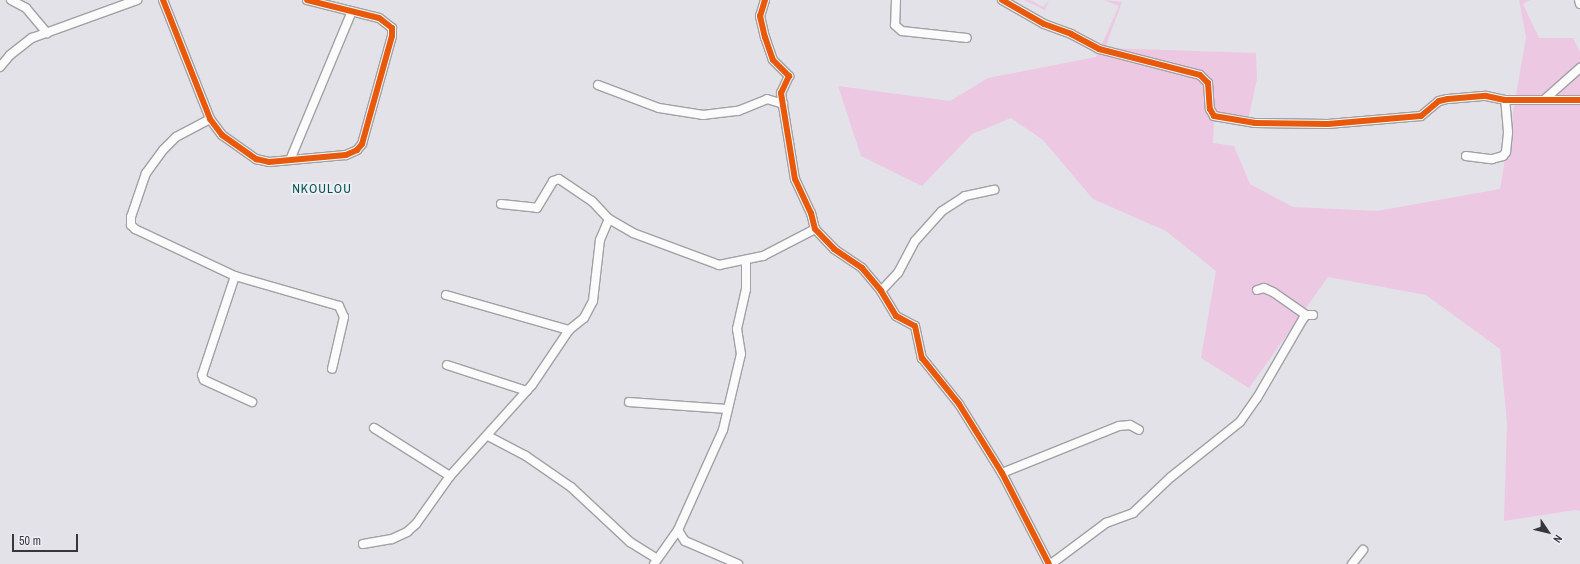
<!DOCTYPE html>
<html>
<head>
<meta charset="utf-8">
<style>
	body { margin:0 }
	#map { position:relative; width:1580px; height:564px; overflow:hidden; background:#e3e2e8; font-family:"Archivo Narrow",sans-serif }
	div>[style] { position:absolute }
	.green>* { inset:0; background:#ecc8e3 }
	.roads { filter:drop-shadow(1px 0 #a1a1a4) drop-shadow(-1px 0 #a1a1a4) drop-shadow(0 1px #a1a1a4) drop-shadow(0 -1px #a1a1a4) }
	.minor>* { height:8px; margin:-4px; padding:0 4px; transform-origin:4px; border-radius:4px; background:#fbfbfc }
	.cycleway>* { height:6px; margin:-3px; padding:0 3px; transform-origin:3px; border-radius:3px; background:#e8590c }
	span { translate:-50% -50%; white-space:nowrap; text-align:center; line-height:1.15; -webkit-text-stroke:4px #eeedf7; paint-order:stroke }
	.quarter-label { font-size:13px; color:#005745; letter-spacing:1px }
	.north { position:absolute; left:1528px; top:512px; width:40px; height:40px; -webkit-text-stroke:3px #eeedf7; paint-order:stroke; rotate:125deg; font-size:11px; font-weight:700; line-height:16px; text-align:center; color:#37373b }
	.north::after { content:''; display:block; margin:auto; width:14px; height:18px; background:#37373b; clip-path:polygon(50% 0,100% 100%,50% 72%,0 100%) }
	.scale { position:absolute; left:12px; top:534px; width:66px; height:18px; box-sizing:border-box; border:2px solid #37373b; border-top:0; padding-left:5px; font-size:12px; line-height:14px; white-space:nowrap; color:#37373b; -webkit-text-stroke:3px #eeedf7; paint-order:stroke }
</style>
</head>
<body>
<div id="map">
	<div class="green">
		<div style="clip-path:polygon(1024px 0,1030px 0,1043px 7px,1049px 0,1045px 10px)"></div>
		<div style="clip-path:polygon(1104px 0,1122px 2px,1105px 48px,1256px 53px,1257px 79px,1249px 116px,1214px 122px,1213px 143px,1234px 146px,1250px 184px,1293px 207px,1377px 211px,1500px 189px,1526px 37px,1519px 0,1530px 0,1523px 4px,1539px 38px,1573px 38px,1580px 52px,1580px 511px,1575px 510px,1504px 521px,1507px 423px,1500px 349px,1426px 295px,1328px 277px,1249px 388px,1201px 358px,1216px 271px,1166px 231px,1093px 199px,1043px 140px,1011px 118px,972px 134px,922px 186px,861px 156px,838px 86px,950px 101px,988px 78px,1096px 57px,1119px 6px)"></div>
	</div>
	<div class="roads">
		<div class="minor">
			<div style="left:11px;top:0;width:17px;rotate:28deg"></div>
			<div style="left:26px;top:8px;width:33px;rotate:50deg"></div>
			<div style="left:163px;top:0;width:128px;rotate:68.4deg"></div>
			<div style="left:210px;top:119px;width:20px;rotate:53deg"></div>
			<div style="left:222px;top:135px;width:42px;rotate:35.2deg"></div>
			<div style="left:256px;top:159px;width:13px;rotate:13deg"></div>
			<div style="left:269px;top:162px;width:77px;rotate:-5.2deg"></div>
			<div style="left:346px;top:155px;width:12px;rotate:-24deg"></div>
			<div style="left:357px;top:150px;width:8px;rotate:-50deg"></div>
			<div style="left:362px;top:144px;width:112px;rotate:-74.5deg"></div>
			<div style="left:392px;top:36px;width:8px;rotate:-90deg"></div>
			<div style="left:392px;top:28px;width:16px;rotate:-142deg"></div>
			<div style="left:379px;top:18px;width:74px;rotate:-166deg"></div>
			<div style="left:765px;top:0;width:17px;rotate:107deg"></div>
			<div style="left:760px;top:16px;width:22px;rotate:77deg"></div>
			<div style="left:765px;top:37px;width:24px;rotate:71deg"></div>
			<div style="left:773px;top:60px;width:23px;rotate:45deg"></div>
			<div style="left:789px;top:76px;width:19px;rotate:115deg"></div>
			<div style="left:781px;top:93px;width:87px;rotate:80.8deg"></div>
			<div style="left:795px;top:179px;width:38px;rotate:65deg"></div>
			<div style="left:811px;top:213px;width:16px;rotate:76deg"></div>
			<div style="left:815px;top:229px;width:28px;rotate:46deg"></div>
			<div style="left:834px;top:249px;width:34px;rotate:34deg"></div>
			<div style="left:862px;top:268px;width:30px;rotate:50deg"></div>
			<div style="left:881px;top:291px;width:29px;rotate:59deg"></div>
			<div style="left:896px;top:316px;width:21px;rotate:28deg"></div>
			<div style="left:915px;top:326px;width:33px;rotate:78deg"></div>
			<div style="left:922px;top:358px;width:59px;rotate:51.2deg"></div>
			<div style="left:959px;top:404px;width:81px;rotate:58.1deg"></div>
			<div style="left:1002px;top:473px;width:102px;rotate:62.7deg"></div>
			<div style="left:896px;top:0;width:25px;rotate:92deg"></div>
			<div style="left:895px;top:25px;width:9px;rotate:41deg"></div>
			<div style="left:902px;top:31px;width:65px;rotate:6.1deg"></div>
			<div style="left:1002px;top:0;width:48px;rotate:29.7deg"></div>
			<div style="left:1044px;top:24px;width:29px;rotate:20deg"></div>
			<div style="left:1071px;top:34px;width:32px;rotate:28deg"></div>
			<div style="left:1099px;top:49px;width:104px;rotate:14.4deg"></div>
			<div style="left:1200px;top:75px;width:11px;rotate:45deg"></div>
			<div style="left:1208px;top:83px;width:26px;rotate:86deg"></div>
			<div style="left:1210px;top:109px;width:8px;rotate:60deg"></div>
			<div style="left:1214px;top:116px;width:42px;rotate:9.7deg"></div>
			<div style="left:1255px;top:123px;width:73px;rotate:0.8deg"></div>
			<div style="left:1328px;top:124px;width:93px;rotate:-4.9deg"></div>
			<div style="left:1421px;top:116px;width:23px;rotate:-40deg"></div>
			<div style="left:1439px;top:101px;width:9px;rotate:-13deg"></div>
			<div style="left:1448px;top:99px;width:38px;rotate:-5deg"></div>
			<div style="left:1486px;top:96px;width:19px;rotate:12deg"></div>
			<div style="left:1505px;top:100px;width:75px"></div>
			<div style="left:1579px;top:0;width:4px;rotate:76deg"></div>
			<div style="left:0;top:67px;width:16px;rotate:-50deg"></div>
			<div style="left:10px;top:55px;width:28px;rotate:-38deg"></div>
			<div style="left:32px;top:38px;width:112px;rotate:-19.9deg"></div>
			<div style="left:598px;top:85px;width:65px;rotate:20.7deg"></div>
			<div style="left:659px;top:108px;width:45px;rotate:9deg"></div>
			<div style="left:703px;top:115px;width:35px;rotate:-7deg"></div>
			<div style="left:738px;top:111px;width:31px;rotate:-22deg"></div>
			<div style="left:767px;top:99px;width:17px;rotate:17deg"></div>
			<div style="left:1545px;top:99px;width:47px;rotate:-41.5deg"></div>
			<div style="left:210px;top:119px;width:38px;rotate:152deg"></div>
			<div style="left:176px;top:137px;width:18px;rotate:135deg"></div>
			<div style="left:163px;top:150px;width:29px;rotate:126deg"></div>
			<div style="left:146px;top:173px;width:46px;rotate:108.8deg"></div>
			<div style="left:131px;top:217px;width:8px;rotate:90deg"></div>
			<div style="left:131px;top:225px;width:6px;rotate:45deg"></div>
			<div style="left:135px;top:229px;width:110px;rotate:25.2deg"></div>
			<div style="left:235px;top:276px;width:108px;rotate:16.1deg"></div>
			<div style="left:339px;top:306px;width:12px;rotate:66deg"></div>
			<div style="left:344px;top:317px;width:53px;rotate:103deg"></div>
			<div style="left:1466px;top:156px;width:26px;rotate:7deg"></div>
			<div style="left:1492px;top:159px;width:11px;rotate:-15deg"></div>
			<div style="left:1503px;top:156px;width:5px;rotate:-53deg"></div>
			<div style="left:1506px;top:152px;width:20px;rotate:-84deg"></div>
			<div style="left:1508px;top:132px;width:32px;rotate:-95deg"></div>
			<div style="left:290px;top:160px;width:161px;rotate:-67.4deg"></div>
			<div style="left:501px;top:204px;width:36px;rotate:6deg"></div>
			<div style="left:537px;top:208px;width:31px;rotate:-59deg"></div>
			<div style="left:553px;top:181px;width:6px;rotate:-18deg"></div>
			<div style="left:559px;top:179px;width:40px;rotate:34deg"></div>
			<div style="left:592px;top:201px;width:25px;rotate:47deg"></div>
			<div style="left:609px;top:219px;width:28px;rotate:30deg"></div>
			<div style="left:633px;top:233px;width:92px;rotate:20.4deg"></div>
			<div style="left:719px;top:265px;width:45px;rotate:-11.6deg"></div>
			<div style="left:763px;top:256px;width:59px;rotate:-27.4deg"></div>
			<div style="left:235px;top:276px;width:104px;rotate:108.4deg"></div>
			<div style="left:202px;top:375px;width:5px;rotate:68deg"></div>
			<div style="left:204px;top:380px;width:53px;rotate:24.6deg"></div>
			<div style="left:1257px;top:290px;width:7px;rotate:-16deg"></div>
			<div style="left:1264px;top:288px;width:10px;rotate:24deg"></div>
			<div style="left:1273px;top:292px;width:40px;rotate:34.9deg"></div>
			<div style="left:881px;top:291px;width:25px;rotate:-47deg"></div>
			<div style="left:898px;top:273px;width:36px;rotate:-62deg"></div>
			<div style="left:915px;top:241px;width:40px;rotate:-48deg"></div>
			<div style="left:942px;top:211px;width:27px;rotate:-33deg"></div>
			<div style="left:965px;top:196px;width:30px;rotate:-12deg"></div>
			<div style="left:446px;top:295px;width:128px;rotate:15.9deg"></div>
			<div style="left:447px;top:365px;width:84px;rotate:18deg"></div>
			<div style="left:629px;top:402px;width:98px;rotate:4.1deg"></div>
			<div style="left:374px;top:428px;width:90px;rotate:32.3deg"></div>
			<div style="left:488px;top:436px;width:43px;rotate:27.8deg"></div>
			<div style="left:526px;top:456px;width:55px;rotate:34.6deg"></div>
			<div style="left:571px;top:487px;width:81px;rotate:43deg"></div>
			<div style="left:630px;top:542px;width:32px;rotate:32deg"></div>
			<div style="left:1002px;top:473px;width:126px;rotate:-21.9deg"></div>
			<div style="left:1119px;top:426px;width:11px;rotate:-5deg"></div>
			<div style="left:1130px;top:425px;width:10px;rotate:29deg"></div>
			<div style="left:678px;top:530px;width:13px;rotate:58deg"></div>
			<div style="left:685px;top:541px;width:58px;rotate:23.5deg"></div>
			<div style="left:363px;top:544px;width:29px;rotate:-10deg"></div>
			<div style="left:392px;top:539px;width:17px;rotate:-25deg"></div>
			<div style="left:407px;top:532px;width:12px;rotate:-42deg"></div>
			<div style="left:416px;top:524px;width:59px;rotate:-54.7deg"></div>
			<div style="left:450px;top:476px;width:122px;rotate:-48deg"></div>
			<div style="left:532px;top:385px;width:66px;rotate:-56.1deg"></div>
			<div style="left:569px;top:330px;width:19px;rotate:-39deg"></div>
			<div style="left:584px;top:318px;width:19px;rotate:-62deg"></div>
			<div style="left:593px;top:301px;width:61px;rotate:-83.5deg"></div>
			<div style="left:600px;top:240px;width:23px;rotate:-67deg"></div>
			<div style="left:654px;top:564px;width:42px;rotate:-54.8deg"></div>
			<div style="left:678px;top:530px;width:110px;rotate:-65.8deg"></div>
			<div style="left:723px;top:430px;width:78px;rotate:-76.7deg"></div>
			<div style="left:741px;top:354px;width:25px;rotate:-99deg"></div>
			<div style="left:737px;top:329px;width:41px;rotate:-77.3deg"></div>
			<div style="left:746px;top:289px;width:29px;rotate:-90deg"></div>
			<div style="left:1051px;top:564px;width:69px;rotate:-36.7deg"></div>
			<div style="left:1106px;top:523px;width:29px;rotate:-20deg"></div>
			<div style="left:1133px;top:513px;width:52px;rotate:-43.5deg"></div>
			<div style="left:1171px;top:477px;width:88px;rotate:-38.6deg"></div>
			<div style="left:1240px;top:422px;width:29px;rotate:-55deg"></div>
			<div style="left:1257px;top:398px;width:91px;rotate:-59.8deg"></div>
			<div style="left:1303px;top:319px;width:5px;rotate:-53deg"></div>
			<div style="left:1306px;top:315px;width:7px"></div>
			<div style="left:1352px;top:564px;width:18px;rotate:-52deg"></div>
		</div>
	</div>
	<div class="cycleway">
		<div style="left:163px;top:0;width:128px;rotate:68.4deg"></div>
		<div style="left:210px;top:119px;width:20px;rotate:53deg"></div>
		<div style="left:222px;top:135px;width:42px;rotate:35.2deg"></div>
		<div style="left:256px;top:159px;width:13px;rotate:13deg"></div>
		<div style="left:269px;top:162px;width:77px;rotate:-5.2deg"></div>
		<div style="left:346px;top:155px;width:12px;rotate:-24deg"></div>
		<div style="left:357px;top:150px;width:8px;rotate:-50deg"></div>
		<div style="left:362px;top:144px;width:112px;rotate:-74.5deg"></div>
		<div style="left:392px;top:36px;width:8px;rotate:-90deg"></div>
		<div style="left:392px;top:28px;width:16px;rotate:-142deg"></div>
		<div style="left:379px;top:18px;width:74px;rotate:-166deg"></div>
		<div style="left:765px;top:0;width:17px;rotate:107deg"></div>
		<div style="left:760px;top:16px;width:22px;rotate:77deg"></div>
		<div style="left:765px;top:37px;width:24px;rotate:71deg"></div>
		<div style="left:773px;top:60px;width:23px;rotate:45deg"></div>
		<div style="left:789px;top:76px;width:19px;rotate:115deg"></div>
		<div style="left:781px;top:93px;width:87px;rotate:80.8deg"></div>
		<div style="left:795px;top:179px;width:38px;rotate:65deg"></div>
		<div style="left:811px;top:213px;width:16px;rotate:76deg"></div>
		<div style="left:815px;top:229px;width:28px;rotate:46deg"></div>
		<div style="left:834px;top:249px;width:34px;rotate:34deg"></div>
		<div style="left:862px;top:268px;width:30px;rotate:50deg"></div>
		<div style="left:881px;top:291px;width:29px;rotate:59deg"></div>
		<div style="left:896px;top:316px;width:21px;rotate:28deg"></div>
		<div style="left:915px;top:326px;width:33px;rotate:78deg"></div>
		<div style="left:922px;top:358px;width:59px;rotate:51.2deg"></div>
		<div style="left:959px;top:404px;width:81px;rotate:58.1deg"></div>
		<div style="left:1002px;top:473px;width:102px;rotate:62.7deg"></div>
		<div style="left:1002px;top:0;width:48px;rotate:29.7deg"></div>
		<div style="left:1044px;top:24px;width:29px;rotate:20deg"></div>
		<div style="left:1071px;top:34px;width:32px;rotate:28deg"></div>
		<div style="left:1099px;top:49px;width:104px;rotate:14.4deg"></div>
		<div style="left:1200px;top:75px;width:11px;rotate:45deg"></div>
		<div style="left:1208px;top:83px;width:26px;rotate:86deg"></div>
		<div style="left:1210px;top:109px;width:8px;rotate:60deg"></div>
		<div style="left:1214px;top:116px;width:42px;rotate:9.7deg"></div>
		<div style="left:1255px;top:123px;width:73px;rotate:0.8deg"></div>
		<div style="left:1328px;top:124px;width:93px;rotate:-4.9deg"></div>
		<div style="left:1421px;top:116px;width:23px;rotate:-40deg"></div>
		<div style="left:1439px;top:101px;width:9px;rotate:-13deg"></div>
		<div style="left:1448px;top:99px;width:38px;rotate:-5deg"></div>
		<div style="left:1486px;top:96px;width:19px;rotate:12deg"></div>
		<div style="left:1505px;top:100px;width:75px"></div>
	</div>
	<div class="quarter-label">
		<span style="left:322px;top:189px">NKOULOU</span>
	</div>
	<div class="north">N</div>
	<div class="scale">50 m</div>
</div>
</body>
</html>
